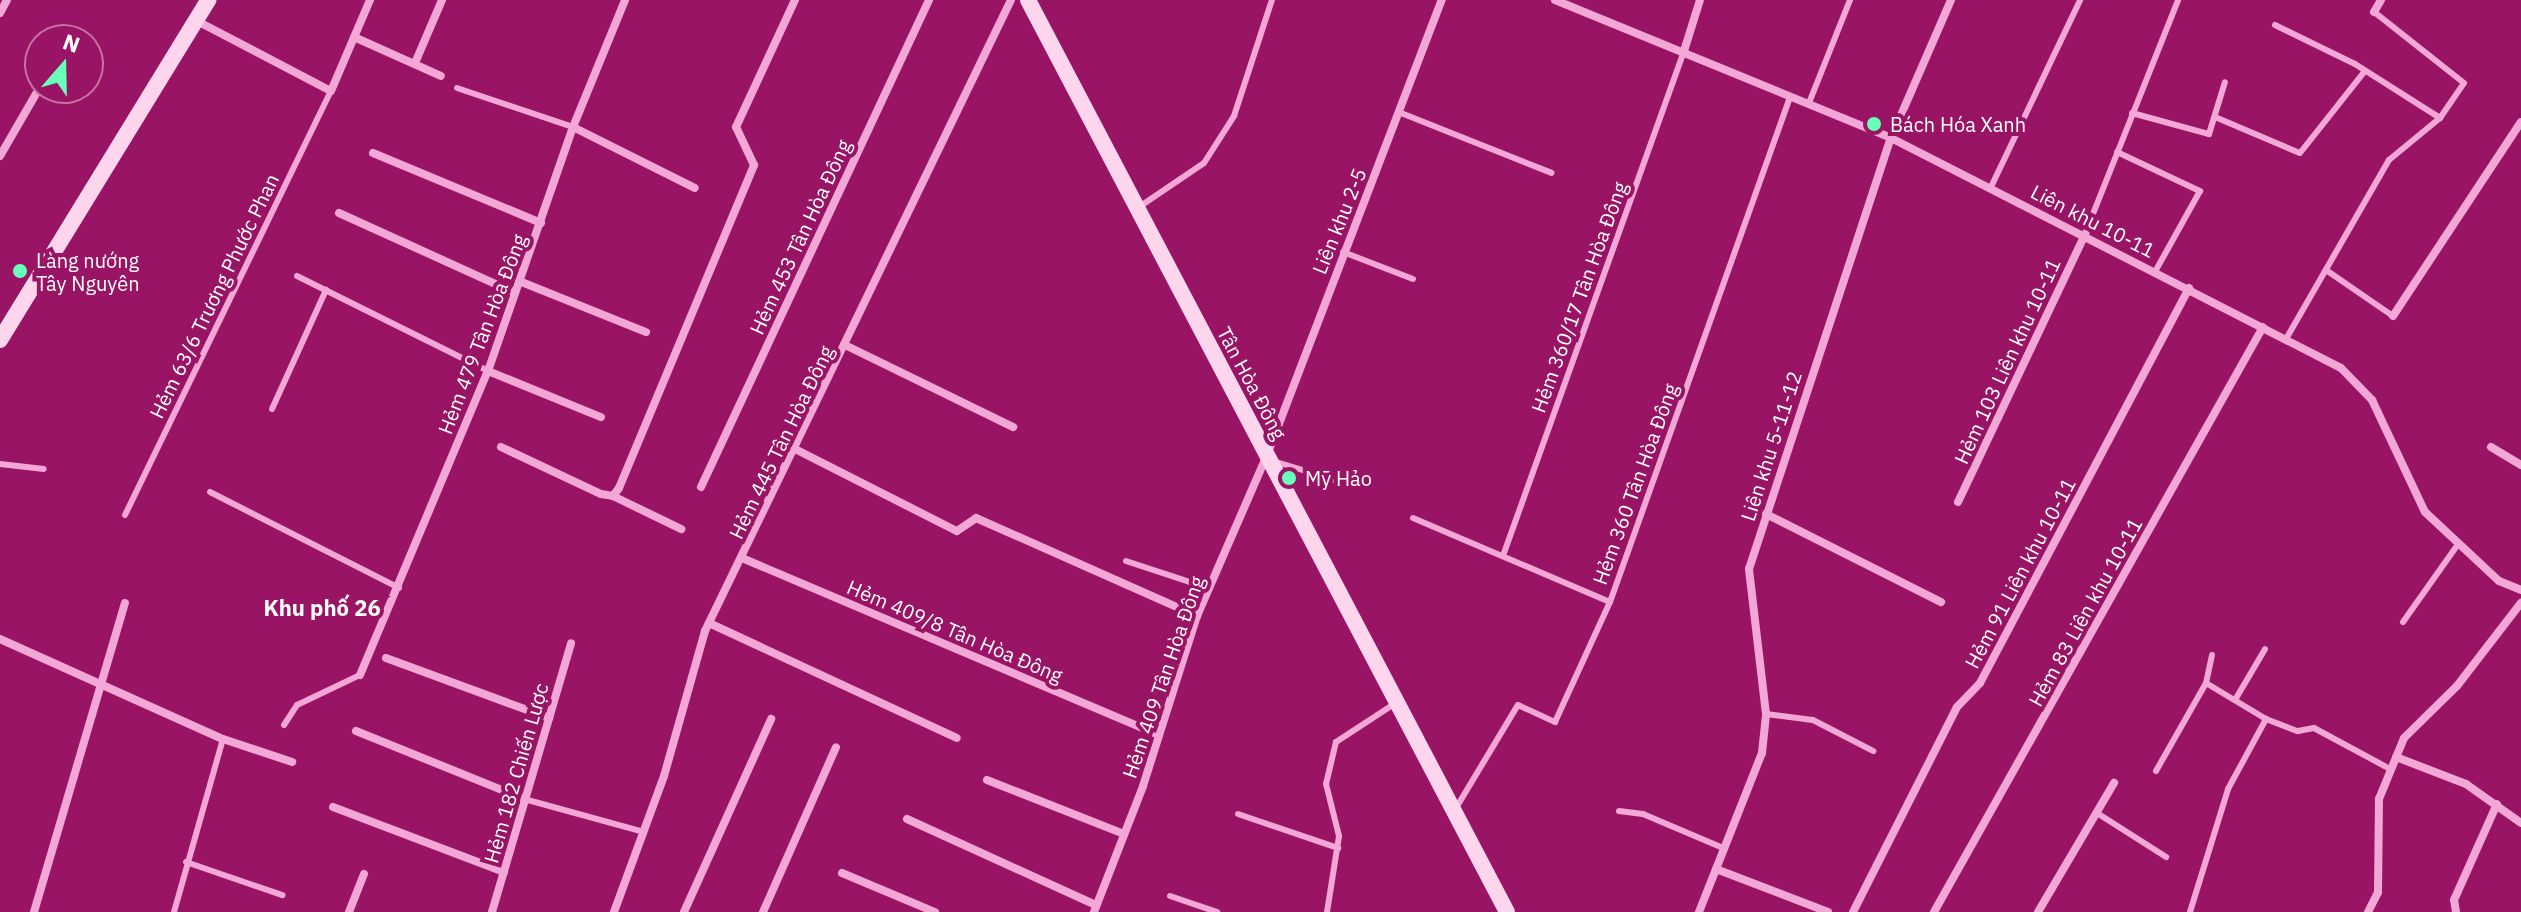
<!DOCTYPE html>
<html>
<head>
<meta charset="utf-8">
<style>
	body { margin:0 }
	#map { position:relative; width:2521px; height:912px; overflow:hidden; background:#991465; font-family:"IBM Plex Sans",sans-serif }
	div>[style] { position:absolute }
	.lane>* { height:6px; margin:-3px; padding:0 3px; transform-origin:3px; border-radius:3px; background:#f3a7d6 }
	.street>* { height:8px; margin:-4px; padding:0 4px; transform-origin:4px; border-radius:4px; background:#f3a7d6 }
	.secondary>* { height:16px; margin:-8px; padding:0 8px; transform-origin:8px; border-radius:8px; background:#fdd6ed }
	.dots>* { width:22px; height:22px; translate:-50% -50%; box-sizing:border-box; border:4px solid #991465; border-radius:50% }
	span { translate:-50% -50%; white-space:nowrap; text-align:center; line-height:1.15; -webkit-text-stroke:8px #991465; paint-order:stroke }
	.poi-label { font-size:20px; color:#fff }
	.left { translate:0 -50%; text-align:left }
	.street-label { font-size:20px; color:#fff }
	.neighbourhood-label { font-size:22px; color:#fff; font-weight:700 }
	.north { position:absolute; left:24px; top:24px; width:80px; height:80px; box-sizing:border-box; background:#991465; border:2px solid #c272a3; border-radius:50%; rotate:20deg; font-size:22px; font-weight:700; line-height:32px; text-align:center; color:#fff }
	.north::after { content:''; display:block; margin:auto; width:28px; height:36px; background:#69ffba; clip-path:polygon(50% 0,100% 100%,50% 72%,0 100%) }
</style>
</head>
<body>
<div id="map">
	<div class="lane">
		<div style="left:2275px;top:25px;width:89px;rotate:26deg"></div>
		<div style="left:2355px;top:64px;width:101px;rotate:32.4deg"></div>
		<div style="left:457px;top:88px;width:122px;rotate:18.6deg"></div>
		<div style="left:1809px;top:103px;width:111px;rotate:-68.3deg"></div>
		<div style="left:1401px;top:113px;width:162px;rotate:21.7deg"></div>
		<div style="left:2132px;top:113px;width:80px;rotate:15.3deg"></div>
		<div style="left:2209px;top:134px;width:54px;rotate:-72.9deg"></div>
		<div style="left:2215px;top:117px;width:92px;rotate:23deg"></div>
		<div style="left:2300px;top:153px;width:105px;rotate:-51.6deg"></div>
		<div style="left:2117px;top:152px;width:92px;rotate:25.2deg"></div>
		<div style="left:2200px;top:191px;width:90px;rotate:119.1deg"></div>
		<div style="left:1991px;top:187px;width:207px;rotate:-64.5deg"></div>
		<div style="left:1139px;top:207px;width:78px;rotate:-34.1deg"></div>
		<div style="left:1204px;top:163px;width:56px;rotate:-57.4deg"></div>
		<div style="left:1234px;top:116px;width:122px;rotate:-71.9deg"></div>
		<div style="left:2085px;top:234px;width:252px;rotate:-68.3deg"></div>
		<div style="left:1343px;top:252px;width:75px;rotate:21.1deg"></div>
		<div style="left:2326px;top:270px;width:81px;rotate:34.5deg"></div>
		<div style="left:297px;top:276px;width:213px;rotate:26.4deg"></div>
		<div style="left:2286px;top:339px;width:207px;rotate:-60.1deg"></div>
		<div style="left:2389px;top:160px;width:66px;rotate:-39.5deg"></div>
		<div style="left:2440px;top:118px;width:42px;rotate:-55.6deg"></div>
		<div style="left:2464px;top:83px;width:115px;rotate:-141.7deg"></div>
		<div style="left:272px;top:409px;width:131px;rotate:-65.6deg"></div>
		<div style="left:1273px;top:461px;width:75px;rotate:17deg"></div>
		<div style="left:0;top:464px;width:44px;rotate:6.5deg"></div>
		<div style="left:210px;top:492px;width:212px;rotate:26.9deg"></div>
		<div style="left:125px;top:515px;width:471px;rotate:-64.1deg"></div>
		<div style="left:1413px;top:518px;width:214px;rotate:23.1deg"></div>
		<div style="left:1504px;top:553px;width:533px;rotate:-70.27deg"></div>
		<div style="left:1126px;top:561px;width:86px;rotate:18.2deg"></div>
		<div style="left:2403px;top:622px;width:97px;rotate:-54.7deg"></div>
		<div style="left:2212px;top:655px;width:29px;rotate:102deg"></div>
		<div style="left:2206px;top:683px;width:70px;rotate:31deg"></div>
		<div style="left:2266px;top:719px;width:34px;rotate:21deg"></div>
		<div style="left:2298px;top:731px;width:16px;rotate:-11deg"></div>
		<div style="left:2314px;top:728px;width:86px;rotate:28.3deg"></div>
		<div style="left:2235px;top:700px;width:59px;rotate:-59.5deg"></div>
		<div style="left:1766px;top:714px;width:47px;rotate:7.3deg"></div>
		<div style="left:1813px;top:720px;width:68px;rotate:27.3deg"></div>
		<div style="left:284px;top:725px;width:24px;rotate:-57deg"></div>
		<div style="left:297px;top:705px;width:70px;rotate:-25.5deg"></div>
		<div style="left:2156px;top:771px;width:101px;rotate:-60.4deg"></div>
		<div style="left:524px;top:799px;width:124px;rotate:15.4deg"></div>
		<div style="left:1456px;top:808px;width:120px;rotate:-59deg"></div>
		<div style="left:1518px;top:705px;width:41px;rotate:24.7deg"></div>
		<div style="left:1555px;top:722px;width:132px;rotate:-65.4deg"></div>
		<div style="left:1610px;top:602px;width:536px;rotate:-70.38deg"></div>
		<div style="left:1619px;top:811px;width:24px;rotate:7deg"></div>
		<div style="left:1643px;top:814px;width:87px;rotate:23deg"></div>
		<div style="left:2097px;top:813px;width:82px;rotate:32.5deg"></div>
		<div style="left:1238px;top:814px;width:106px;rotate:18.8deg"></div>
		<div style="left:186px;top:862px;width:102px;rotate:19deg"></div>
		<div style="left:1170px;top:896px;width:50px;rotate:18.8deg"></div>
		<div style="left:174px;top:912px;width:180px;rotate:-74.2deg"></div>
		<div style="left:1327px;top:912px;width:77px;rotate:-81deg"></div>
		<div style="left:1339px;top:836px;width:54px;rotate:-104deg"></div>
		<div style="left:1326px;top:784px;width:43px;rotate:-76.6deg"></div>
		<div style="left:1336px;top:742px;width:69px;rotate:-33.2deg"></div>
		<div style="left:2190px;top:912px;width:129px;rotate:-72.8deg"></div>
		<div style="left:2228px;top:789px;width:80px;rotate:-61.5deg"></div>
	</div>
	<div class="street">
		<div style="left:1555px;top:0;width:363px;rotate:22.3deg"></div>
		<div style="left:1891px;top:138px;width:505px;rotate:27.07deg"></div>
		<div style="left:2341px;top:368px;width:45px;rotate:45.9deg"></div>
		<div style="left:2372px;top:400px;width:124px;rotate:64.7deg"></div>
		<div style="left:2425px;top:512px;width:101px;rotate:43deg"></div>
		<div style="left:2499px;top:581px;width:24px;rotate:22deg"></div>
		<div style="left:2374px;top:12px;width:14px;rotate:-60deg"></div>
		<div style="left:0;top:13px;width:15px;rotate:-62deg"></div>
		<div style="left:197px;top:21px;width:151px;rotate:27.6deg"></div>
		<div style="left:331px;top:91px;width:99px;rotate:-66.8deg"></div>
		<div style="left:354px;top:37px;width:95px;rotate:24.1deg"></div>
		<div style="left:1684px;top:51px;width:53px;rotate:-72.6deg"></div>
		<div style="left:415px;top:63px;width:69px;rotate:-66.8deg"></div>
		<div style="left:573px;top:127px;width:136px;rotate:26.6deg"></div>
		<div style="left:373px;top:153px;width:182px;rotate:22.6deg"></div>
		<div style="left:0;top:156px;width:80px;rotate:-59.9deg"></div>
		<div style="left:339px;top:213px;width:193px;rotate:24.4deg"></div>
		<div style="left:519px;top:281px;width:137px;rotate:21.9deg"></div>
		<div style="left:2393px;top:316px;width:232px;rotate:-56.6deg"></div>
		<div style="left:847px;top:346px;width:185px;rotate:26deg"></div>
		<div style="left:488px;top:371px;width:122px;rotate:22.2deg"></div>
		<div style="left:501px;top:447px;width:110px;rotate:25.2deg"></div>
		<div style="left:601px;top:494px;width:12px;rotate:9deg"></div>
		<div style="left:613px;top:496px;width:10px;rotate:-53deg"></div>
		<div style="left:619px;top:488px;width:350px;rotate:-67.3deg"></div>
		<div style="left:754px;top:165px;width:42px;rotate:-115.3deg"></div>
		<div style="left:736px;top:127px;width:140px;rotate:-65.1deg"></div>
		<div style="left:2491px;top:447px;width:35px;rotate:31deg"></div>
		<div style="left:797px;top:450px;width:179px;rotate:26.9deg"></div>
		<div style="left:957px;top:531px;width:23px;rotate:-34deg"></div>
		<div style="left:976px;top:518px;width:242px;rotate:23.9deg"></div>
		<div style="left:701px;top:487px;width:538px;rotate:-64.91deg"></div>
		<div style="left:613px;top:496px;width:76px;rotate:25.9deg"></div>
		<div style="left:1958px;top:502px;width:297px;rotate:-64.6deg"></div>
		<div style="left:1766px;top:514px;width:196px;rotate:26.7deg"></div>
		<div style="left:742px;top:558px;width:450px;rotate:23deg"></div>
		<div style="left:709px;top:623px;width:273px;rotate:24.9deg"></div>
		<div style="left:0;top:639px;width:244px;rotate:24.2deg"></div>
		<div style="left:223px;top:739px;width:73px;rotate:18.4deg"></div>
		<div style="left:386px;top:658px;width:174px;rotate:20.2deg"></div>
		<div style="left:360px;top:675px;width:330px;rotate:-67.2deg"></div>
		<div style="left:488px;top:371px;width:258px;rotate:-70.8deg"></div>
		<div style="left:573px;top:127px;width:137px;rotate:-67.7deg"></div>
		<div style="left:356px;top:731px;width:181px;rotate:22deg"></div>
		<div style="left:2396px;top:757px;width:75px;rotate:21.1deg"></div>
		<div style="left:2466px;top:784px;width:67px;rotate:35.3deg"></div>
		<div style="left:987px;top:780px;width:147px;rotate:21.5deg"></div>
		<div style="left:333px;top:807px;width:183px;rotate:20.8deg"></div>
		<div style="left:907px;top:819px;width:208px;rotate:24.5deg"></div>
		<div style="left:1716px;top:869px;width:120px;rotate:21deg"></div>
		<div style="left:842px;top:873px;width:101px;rotate:22.8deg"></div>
		<div style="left:34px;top:912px;width:322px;rotate:-73.6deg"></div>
		<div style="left:349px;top:912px;width:41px;rotate:-68.5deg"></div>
		<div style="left:492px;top:912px;width:280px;rotate:-73.6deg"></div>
		<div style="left:614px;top:912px;width:145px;rotate:-69.8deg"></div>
		<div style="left:664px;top:776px;width:151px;rotate:-74.2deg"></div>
		<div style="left:705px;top:631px;width:701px;rotate:-64.13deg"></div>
		<div style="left:684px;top:912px;width:212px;rotate:-65.7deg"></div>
		<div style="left:763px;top:912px;width:180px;rotate:-66.1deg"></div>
		<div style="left:1094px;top:912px;width:135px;rotate:-68.7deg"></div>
		<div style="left:1143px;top:786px;width:178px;rotate:-72.4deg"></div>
		<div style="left:1197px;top:616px;width:176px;rotate:-66.5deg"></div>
		<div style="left:1267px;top:455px;width:487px;rotate:-69deg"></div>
		<div style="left:1699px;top:912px;width:171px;rotate:-68.4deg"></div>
		<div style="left:1762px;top:753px;width:39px;rotate:-84deg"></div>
		<div style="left:1766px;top:714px;width:146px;rotate:-96.7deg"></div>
		<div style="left:1749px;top:569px;width:454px;rotate:-71.8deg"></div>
		<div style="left:1891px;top:138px;width:150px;rotate:-66.5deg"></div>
		<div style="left:1853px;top:912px;width:230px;rotate:-63.1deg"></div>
		<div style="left:1957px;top:707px;width:33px;rotate:-46deg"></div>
		<div style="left:1980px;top:683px;width:447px;rotate:-62.1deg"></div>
		<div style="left:1934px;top:912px;width:671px;rotate:-60.65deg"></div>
		<div style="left:2038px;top:912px;width:150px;rotate:-59.5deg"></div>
		<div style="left:2368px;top:912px;width:22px;rotate:-63deg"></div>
		<div style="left:2378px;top:892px;width:93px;rotate:-89.4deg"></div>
		<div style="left:2379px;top:799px;width:66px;rotate:-67.7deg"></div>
		<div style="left:2404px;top:738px;width:74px;rotate:-44.5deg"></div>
		<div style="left:2457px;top:686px;width:105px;rotate:-52.4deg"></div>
		<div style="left:2456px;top:912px;width:12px;rotate:-99deg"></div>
		<div style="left:2454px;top:900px;width:105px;rotate:-65.9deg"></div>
	</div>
	<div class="secondary">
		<div style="left:1028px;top:0;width:1030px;rotate:62.29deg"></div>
		<div style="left:0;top:340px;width:399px;rotate:-58.5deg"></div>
	</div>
	<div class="dots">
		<div style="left:1874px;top:124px;background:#69ffba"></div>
		<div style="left:20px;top:271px;background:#69ffba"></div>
		<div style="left:1289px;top:478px;background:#69ffba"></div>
	</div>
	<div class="poi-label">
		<span class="left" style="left:1890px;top:124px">Bách Hóa Xanh</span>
		<span class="left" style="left:36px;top:272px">Làng nướng<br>Tây Nguyên</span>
		<span class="left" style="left:1305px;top:478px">Mỹ Hảo</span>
	</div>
	<div class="street-label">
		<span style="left:1339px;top:221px;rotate:-68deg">Liên khu 2-5</span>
		<span style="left:2093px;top:221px;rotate:27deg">Liên khu 10-11</span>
		<span style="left:800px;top:237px;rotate:-65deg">Hẻm 453 Tân Hòa Đông</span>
		<span style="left:214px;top:296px;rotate:-64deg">Hẻm 63/6 Trương Phước Phan</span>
		<span style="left:1579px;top:297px;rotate:-70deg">Hẻm 360/17 Tân Hòa Đông</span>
		<span style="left:482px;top:334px;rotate:-69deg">Hẻm 479 Tân Hòa Đông</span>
		<span style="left:2007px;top:361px;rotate:-65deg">Hẻm 103 Liên khu 10-11</span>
		<span style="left:1252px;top:383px;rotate:62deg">Tân Hòa Đông</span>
		<span style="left:781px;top:442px;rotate:-64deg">Hẻm 445 Tân Hòa Đông</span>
		<span style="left:1771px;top:446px;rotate:-72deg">Liên khu 5-11-12</span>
		<span style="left:1635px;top:484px;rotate:-70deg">Hẻm 360 Tân Hòa Đông</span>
		<span style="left:2020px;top:573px;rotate:-62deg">Hẻm 91 Liên khu 10-11</span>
		<span style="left:2085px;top:612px;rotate:-61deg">Hẻm 83 Liên khu 10-11</span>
		<span style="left:955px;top:631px;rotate:23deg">Hẻm 409/8 Tân Hòa Đông</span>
		<span style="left:1163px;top:677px;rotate:-71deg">Hẻm 409 Tân Hòa Đông</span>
		<span style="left:516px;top:773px;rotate:-74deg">Hẻm 182 Chiến Lược</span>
	</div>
	<div class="neighbourhood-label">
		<span style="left:322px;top:608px">Khu phố 26</span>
	</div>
	<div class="north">N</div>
</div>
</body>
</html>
